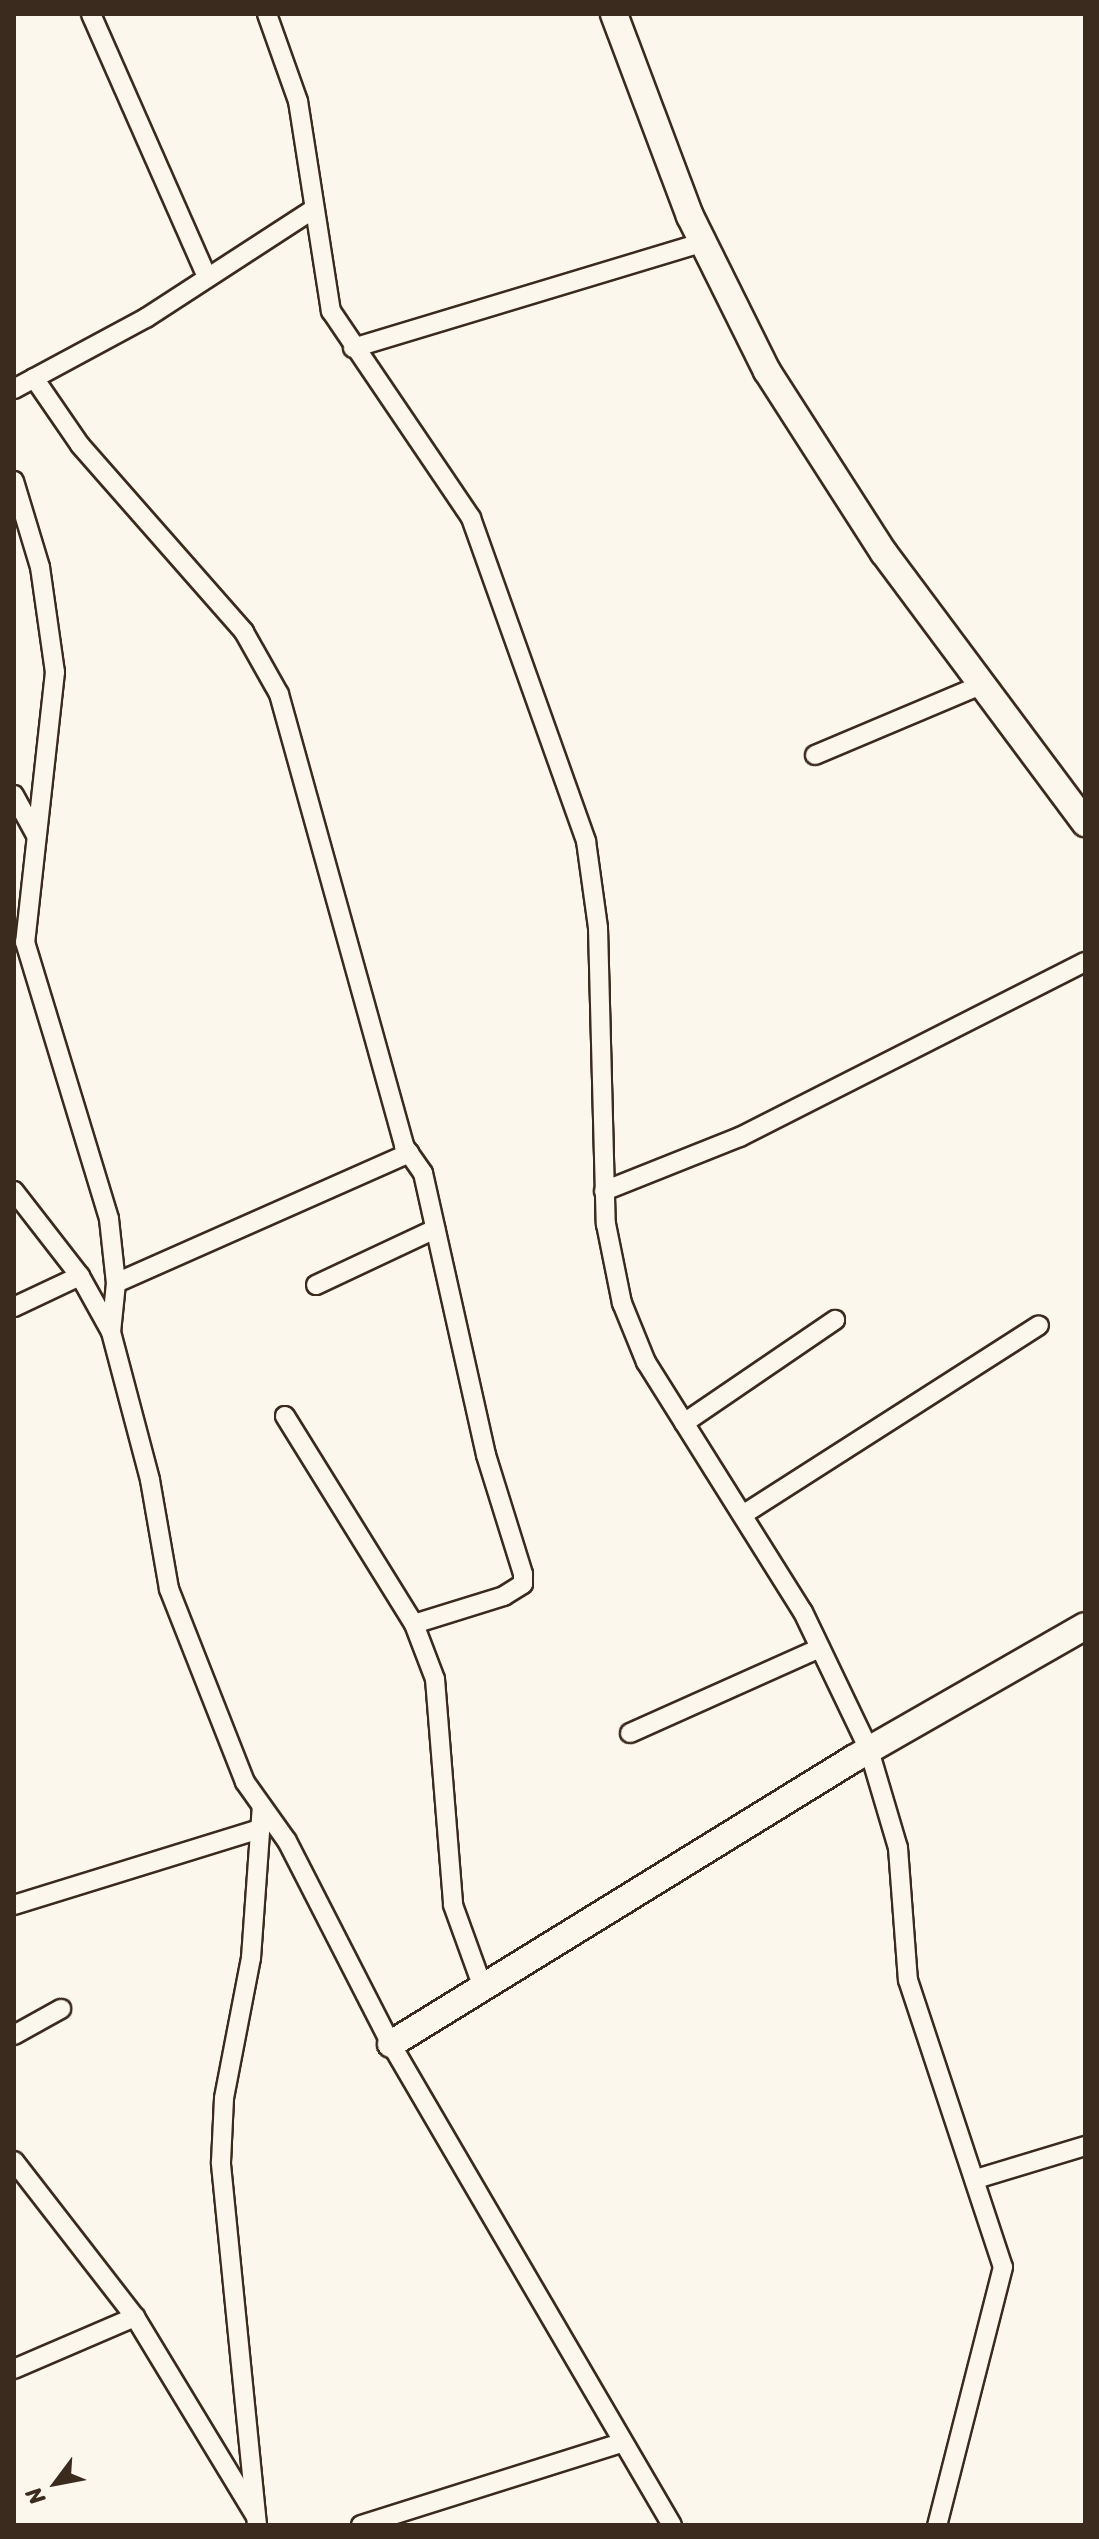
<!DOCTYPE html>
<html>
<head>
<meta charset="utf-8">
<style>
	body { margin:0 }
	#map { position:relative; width:1099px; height:2539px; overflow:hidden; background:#fbf7ec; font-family:Sriracha,sans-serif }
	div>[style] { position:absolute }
	.roads { filter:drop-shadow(2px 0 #3b2a1e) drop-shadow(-2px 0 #3b2a1e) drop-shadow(0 2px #3b2a1e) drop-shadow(0 -2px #3b2a1e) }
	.street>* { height:18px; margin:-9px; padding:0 9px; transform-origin:9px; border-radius:9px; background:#fbf7ec }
	.secondary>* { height:26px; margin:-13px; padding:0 13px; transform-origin:13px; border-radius:13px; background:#fbf7ec }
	span { translate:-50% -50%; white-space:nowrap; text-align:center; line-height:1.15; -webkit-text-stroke:6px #fbf7ec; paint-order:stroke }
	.frame { position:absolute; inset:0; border:16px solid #3b2a1e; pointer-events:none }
	.north { position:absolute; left:16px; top:2443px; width:80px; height:80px; -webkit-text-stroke:6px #fbf7ec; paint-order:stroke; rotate:238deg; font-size:22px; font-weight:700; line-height:32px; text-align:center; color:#3b2a1e }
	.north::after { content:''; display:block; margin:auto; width:28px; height:36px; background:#3b2a1e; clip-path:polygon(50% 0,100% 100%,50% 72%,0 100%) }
</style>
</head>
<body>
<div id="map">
	<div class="roads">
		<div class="street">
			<div style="left:91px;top:14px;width:287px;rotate:66.2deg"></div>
			<div style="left:267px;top:14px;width:92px;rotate:70.4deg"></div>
			<div style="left:298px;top:101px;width:213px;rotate:81.1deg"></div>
			<div style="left:331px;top:311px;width:250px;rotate:55.9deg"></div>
			<div style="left:471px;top:518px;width:343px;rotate:70.4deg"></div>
			<div style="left:586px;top:841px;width:88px;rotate:82.1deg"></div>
			<div style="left:598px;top:928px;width:296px;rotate:88.5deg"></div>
			<div style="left:606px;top:1224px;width:81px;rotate:78.6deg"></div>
			<div style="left:622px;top:1303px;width:64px;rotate:67.9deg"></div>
			<div style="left:646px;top:1362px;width:295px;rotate:57.9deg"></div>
			<div style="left:803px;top:1612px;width:153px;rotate:64.4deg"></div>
			<div style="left:869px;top:1750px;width:102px;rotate:73.5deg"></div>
			<div style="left:898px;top:1848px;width:132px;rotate:85.7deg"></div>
			<div style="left:908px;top:1980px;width:302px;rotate:71.7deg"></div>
			<div style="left:1003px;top:2267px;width:266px;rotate:104.3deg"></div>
			<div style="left:353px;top:348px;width:366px;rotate:-16.8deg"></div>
			<div style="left:34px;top:378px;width:81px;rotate:55.5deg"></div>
			<div style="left:80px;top:445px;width:249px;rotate:48.7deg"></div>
			<div style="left:244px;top:632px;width:71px;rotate:60.6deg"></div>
			<div style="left:279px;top:694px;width:469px;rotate:74.5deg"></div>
			<div style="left:404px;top:1146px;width:33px;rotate:55deg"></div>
			<div style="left:423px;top:1173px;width:289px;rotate:77.4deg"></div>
			<div style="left:486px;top:1455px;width:125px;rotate:72.7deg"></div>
			<div style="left:523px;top:1574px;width:10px;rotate:90deg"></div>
			<div style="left:523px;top:1584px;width:22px;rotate:148deg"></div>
			<div style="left:504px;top:1596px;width:94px;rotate:162.7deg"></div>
			<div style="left:14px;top:389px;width:150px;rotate:-28.3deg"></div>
			<div style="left:146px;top:318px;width:197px;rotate:-33deg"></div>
			<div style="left:14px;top:481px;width:90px;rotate:73.2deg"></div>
			<div style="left:40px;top:567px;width:106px;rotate:81.9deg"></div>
			<div style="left:55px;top:672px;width:272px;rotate:96.3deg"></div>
			<div style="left:25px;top:942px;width:289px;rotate:73.1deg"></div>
			<div style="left:109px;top:1219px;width:64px;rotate:83.8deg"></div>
			<div style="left:116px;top:1283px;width:49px;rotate:95.8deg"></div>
			<div style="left:815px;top:755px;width:182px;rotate:-22.9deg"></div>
			<div style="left:14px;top:795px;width:46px;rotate:61.2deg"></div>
			<div style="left:14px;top:1191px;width:108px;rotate:52.2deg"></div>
			<div style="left:80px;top:1276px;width:64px;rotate:61deg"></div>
			<div style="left:111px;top:1332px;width:153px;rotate:75.2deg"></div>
			<div style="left:150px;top:1480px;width:111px;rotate:80.1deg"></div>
			<div style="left:169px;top:1589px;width:207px;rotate:68.5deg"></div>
			<div style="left:245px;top:1782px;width:72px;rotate:54.6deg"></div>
			<div style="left:287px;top:1841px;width:228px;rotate:62.9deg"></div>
			<div style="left:391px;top:2044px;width:557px;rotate:59.71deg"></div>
			<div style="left:604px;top:1191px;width:146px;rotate:-21.7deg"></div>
			<div style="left:740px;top:1137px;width:387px;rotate:-26.9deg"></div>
			<div style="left:116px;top:1283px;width:321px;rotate:-23.9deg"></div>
			<div style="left:316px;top:1285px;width:132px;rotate:-25.2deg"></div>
			<div style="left:14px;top:1307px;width:73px;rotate:-25.2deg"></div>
			<div style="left:285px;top:1416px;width:245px;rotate:58.2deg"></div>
			<div style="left:414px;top:1624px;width:59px;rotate:69.1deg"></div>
			<div style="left:435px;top:1679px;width:227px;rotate:85.4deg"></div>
			<div style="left:453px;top:1905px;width:88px;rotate:70.1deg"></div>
			<div style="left:684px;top:1423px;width:183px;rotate:-34.3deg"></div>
			<div style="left:744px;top:1514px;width:350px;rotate:-32.6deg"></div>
			<div style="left:630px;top:1733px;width:208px;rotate:-24.1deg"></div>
			<div style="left:14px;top:1905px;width:257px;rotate:-17.2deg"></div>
			<div style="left:14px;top:2035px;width:54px;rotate:-29deg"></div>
			<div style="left:14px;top:2161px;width:197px;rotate:52.2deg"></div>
			<div style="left:135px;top:2317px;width:232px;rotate:58.8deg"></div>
			<div style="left:976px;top:2179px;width:114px;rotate:-16.8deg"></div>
			<div style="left:14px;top:2369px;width:132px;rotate:-23.3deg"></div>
			<div style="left:257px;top:2525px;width:365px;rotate:-95.7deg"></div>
			<div style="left:221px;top:2162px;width:64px;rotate:-87.3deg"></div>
			<div style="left:224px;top:2098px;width:143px;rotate:-79.1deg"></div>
			<div style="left:251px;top:1958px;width:152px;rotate:-85.9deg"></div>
			<div style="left:361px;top:2525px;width:273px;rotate:-17.5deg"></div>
		</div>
		<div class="secondary">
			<div style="left:614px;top:14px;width:216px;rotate:69.4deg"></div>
			<div style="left:690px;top:216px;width:173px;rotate:63.6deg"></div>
			<div style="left:767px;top:371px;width:216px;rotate:57.3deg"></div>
			<div style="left:884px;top:553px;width:337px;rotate:53.3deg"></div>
			<div style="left:391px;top:2044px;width:543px;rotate:-31.67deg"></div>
			<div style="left:853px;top:1759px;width:267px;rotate:-29.8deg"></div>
		</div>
	</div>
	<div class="frame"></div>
	<div class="north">N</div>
</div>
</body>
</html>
